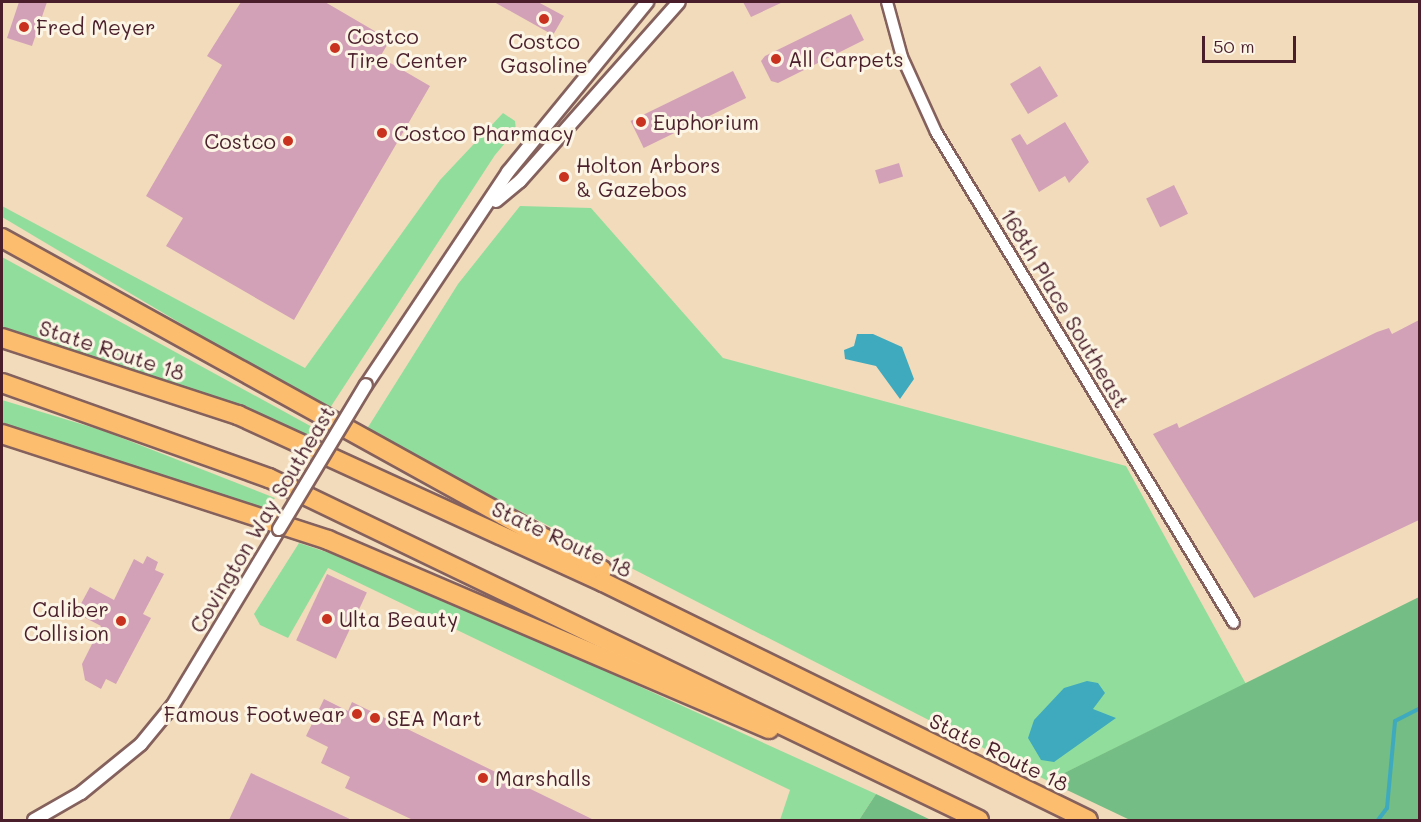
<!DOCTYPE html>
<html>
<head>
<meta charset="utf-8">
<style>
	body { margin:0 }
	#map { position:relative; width:1421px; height:822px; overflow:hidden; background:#f2dbbb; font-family:Mali,sans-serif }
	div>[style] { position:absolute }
	.green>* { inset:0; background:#91de9c }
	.forest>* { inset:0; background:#74bd84 }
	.water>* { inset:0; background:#3faabe }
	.stream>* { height:4px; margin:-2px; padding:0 2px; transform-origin:2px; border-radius:2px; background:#3faabe }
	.building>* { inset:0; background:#d3a1b7; transform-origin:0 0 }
	.roads { filter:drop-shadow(2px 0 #85615d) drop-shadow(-2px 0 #85615d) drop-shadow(0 2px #85615d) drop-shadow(0 -2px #85615d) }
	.minor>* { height:10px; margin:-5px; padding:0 5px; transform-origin:5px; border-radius:5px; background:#fff }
	.tertiary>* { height:12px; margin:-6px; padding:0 6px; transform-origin:6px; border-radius:6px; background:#fff }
	.motorway>* { height:18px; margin:-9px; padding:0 9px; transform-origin:9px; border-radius:9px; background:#fcbd6f }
	.bridges { filter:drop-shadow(2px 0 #85615d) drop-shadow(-2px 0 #85615d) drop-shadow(0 2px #85615d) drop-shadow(0 -2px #85615d) }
	.tertiary-bridge>* { height:12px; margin:-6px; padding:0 6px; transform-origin:6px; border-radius:6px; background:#fff }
	.dots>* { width:16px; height:16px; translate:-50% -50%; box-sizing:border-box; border:3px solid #fcf5e5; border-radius:50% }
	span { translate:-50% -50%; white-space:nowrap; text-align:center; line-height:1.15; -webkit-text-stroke:6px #fcf5e5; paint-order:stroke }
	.poi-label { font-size:21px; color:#4a1f2b }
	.left { translate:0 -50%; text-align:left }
	.right { translate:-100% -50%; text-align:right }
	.street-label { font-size:21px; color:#4a1f2b }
	.frame { position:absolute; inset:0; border:3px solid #4a1f2b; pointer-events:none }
	.scale { position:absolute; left:1202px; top:36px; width:94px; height:27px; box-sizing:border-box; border:3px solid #4a1f2b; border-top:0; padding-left:8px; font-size:18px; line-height:21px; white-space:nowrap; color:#4a1f2b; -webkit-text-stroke:4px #fcf5e5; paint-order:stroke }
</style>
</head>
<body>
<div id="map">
	<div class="green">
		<div style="clip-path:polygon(503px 113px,515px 121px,516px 130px,495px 155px,328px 411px,2px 217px,2px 206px,305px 368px,440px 180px)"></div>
		<div style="clip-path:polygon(520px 206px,591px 208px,723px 358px,1126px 466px,1246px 684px,1048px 781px,365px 432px,458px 284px)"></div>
		<div style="clip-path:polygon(2px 257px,314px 428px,309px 437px,193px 390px,2px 328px)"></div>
		<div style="clip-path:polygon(2px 400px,104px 431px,275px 498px,265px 510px,2px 429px)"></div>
		<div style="clip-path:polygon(299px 543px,390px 573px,876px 794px,859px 820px,780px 820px,790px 790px,328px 568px,288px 638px,260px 625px,254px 614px)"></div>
	</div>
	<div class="forest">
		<div style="clip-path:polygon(1419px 597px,1419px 820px,1130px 820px,1048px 781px)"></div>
		<div style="clip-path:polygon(876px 794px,931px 820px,859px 820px)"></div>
	</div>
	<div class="water">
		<div style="clip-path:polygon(857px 334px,873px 334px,902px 347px,914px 379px,900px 399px,876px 366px,845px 359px,844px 350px,854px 346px)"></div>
		<div style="clip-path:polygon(1087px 681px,1098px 683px,1105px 693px,1093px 709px,1116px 718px,1054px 762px,1041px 760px,1028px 738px,1034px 720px,1064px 688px)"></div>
	</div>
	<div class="stream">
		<div style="left:1378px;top:820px;width:15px;rotate:-53deg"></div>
		<div style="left:1387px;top:808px;width:87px;rotate:-84.7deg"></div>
		<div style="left:1395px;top:721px;width:28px;rotate:-27deg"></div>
	</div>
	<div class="building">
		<div style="clip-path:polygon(19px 2px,47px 2px,32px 46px,7px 38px)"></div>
		<div style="clip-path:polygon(241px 2px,325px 2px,390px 40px,380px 57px,430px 86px,294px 320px,166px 246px,183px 218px,146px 196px,222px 65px,207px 56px)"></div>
		<div style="clip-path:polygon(494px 2px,538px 2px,564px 16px,553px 35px)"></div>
		<div style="clip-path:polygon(743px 2px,783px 2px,751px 17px)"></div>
		<div style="clip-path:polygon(851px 14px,864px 40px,778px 83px,771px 81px,761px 61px,765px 56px)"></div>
		<div style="left:1040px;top:66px;width:35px;height:35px;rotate:59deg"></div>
		<div style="left:733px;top:71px;width:30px;height:114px;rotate:64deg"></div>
		<div style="clip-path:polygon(1065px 122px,1089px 162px,1069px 183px,1065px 176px,1039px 192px,1011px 139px,1020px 134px,1027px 145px)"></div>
		<div style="left:899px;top:163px;width:14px;height:25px;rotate:73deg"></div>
		<div style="left:1174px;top:185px;width:32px;height:31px;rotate:64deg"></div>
		<div style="clip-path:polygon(1419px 320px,1419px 520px,1254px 598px,1153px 434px,1177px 423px,1179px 428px,1377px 332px,1389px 328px,1392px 334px)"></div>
		<div style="clip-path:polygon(147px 556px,158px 562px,155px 570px,164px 574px,143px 614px,151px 618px,116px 684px,106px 679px,101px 689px,85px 680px,82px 664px,101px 626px,76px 613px,90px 587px,114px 600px,134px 559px,143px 564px)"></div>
		<div style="left:327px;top:574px;width:44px;height:73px;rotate:25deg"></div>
		<div style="clip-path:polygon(324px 699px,348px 711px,352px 702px,594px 820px,413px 820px,345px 788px,350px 777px,321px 763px,328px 747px,306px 736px)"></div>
		<div style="clip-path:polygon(251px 773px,352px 820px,229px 820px)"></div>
	</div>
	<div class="roads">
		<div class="minor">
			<div style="left:887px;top:2px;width:57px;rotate:74.7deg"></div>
			<div style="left:902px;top:57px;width:82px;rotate:65.6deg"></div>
			<div style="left:936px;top:132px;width:574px;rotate:58.75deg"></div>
		</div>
		<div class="tertiary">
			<div style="left:496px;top:201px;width:31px;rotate:-40deg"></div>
			<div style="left:520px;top:181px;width:239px;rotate:-48.4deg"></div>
			<div style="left:366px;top:385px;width:256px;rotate:-56.3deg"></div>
			<div style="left:508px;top:172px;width:220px;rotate:-50.7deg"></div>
			<div style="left:34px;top:820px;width:54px;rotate:-29.9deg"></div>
			<div style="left:81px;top:793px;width:77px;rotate:-39.2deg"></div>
			<div style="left:141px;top:744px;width:50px;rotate:-50.6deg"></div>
			<div style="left:173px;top:705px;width:205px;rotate:-58.9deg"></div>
		</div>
		<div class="motorway">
			<div style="left:2px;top:238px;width:686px;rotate:28.96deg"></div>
			<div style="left:2px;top:338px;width:248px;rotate:18.1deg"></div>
			<div style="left:238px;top:415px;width:401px;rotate:24.6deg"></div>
			<div style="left:603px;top:582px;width:540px;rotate:26.14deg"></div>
			<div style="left:2px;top:383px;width:283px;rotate:19.6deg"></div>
			<div style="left:269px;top:478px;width:788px;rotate:25.72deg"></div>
			<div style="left:2px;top:434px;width:343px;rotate:18deg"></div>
			<div style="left:328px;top:540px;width:480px;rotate:23.2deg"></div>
		</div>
	</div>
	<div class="bridges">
		<div class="tertiary-bridge">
			<div style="left:279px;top:529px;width:168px;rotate:-58.9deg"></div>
		</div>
	</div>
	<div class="dots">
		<div style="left:544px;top:19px;background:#c8321e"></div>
		<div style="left:24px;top:27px;background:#c8321e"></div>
		<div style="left:335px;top:48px;background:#c8321e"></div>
		<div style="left:776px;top:59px;background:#c8321e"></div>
		<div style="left:641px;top:122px;background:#c8321e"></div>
		<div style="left:382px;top:133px;background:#c8321e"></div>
		<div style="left:288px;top:141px;background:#c8321e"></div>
		<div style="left:564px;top:177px;background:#c8321e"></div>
		<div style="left:327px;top:619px;background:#c8321e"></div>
		<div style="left:121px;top:621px;background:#c8321e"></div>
		<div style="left:357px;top:714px;background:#c8321e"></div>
		<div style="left:375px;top:718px;background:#c8321e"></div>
		<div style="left:483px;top:778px;background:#c8321e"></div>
	</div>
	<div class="poi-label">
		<span class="left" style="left:36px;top:27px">Fred Meyer</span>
		<span class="left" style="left:347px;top:48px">Costco<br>Tire Center</span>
		<span style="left:544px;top:53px">Costco<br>Gasoline</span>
		<span class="left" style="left:788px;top:59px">All Carpets</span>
		<span class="left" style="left:653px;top:122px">Euphorium</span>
		<span class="left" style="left:394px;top:133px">Costco Pharmacy</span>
		<span class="right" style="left:276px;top:141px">Costco</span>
		<span class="left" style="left:576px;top:177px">Holton Arbors<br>&amp; Gazebos</span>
		<span class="right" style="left:109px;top:621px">Caliber<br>Collision</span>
		<span class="left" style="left:339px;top:619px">Ulta Beauty</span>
		<span class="right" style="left:345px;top:714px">Famous Footwear</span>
		<span class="left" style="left:387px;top:718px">SEA Mart</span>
		<span class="left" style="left:495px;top:778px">Marshalls</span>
	</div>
	<div class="street-label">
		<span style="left:1065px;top:308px;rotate:59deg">168th Place Southeast</span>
		<span style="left:112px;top:350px;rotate:18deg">State Route 18</span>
		<span style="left:262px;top:519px;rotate:-59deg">Covington Way Southeast</span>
		<span style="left:562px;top:539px;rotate:25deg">State Route 18</span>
		<span style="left:999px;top:752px;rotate:26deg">State Route 18</span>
	</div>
	<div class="frame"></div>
	<div class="scale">50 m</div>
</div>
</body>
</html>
